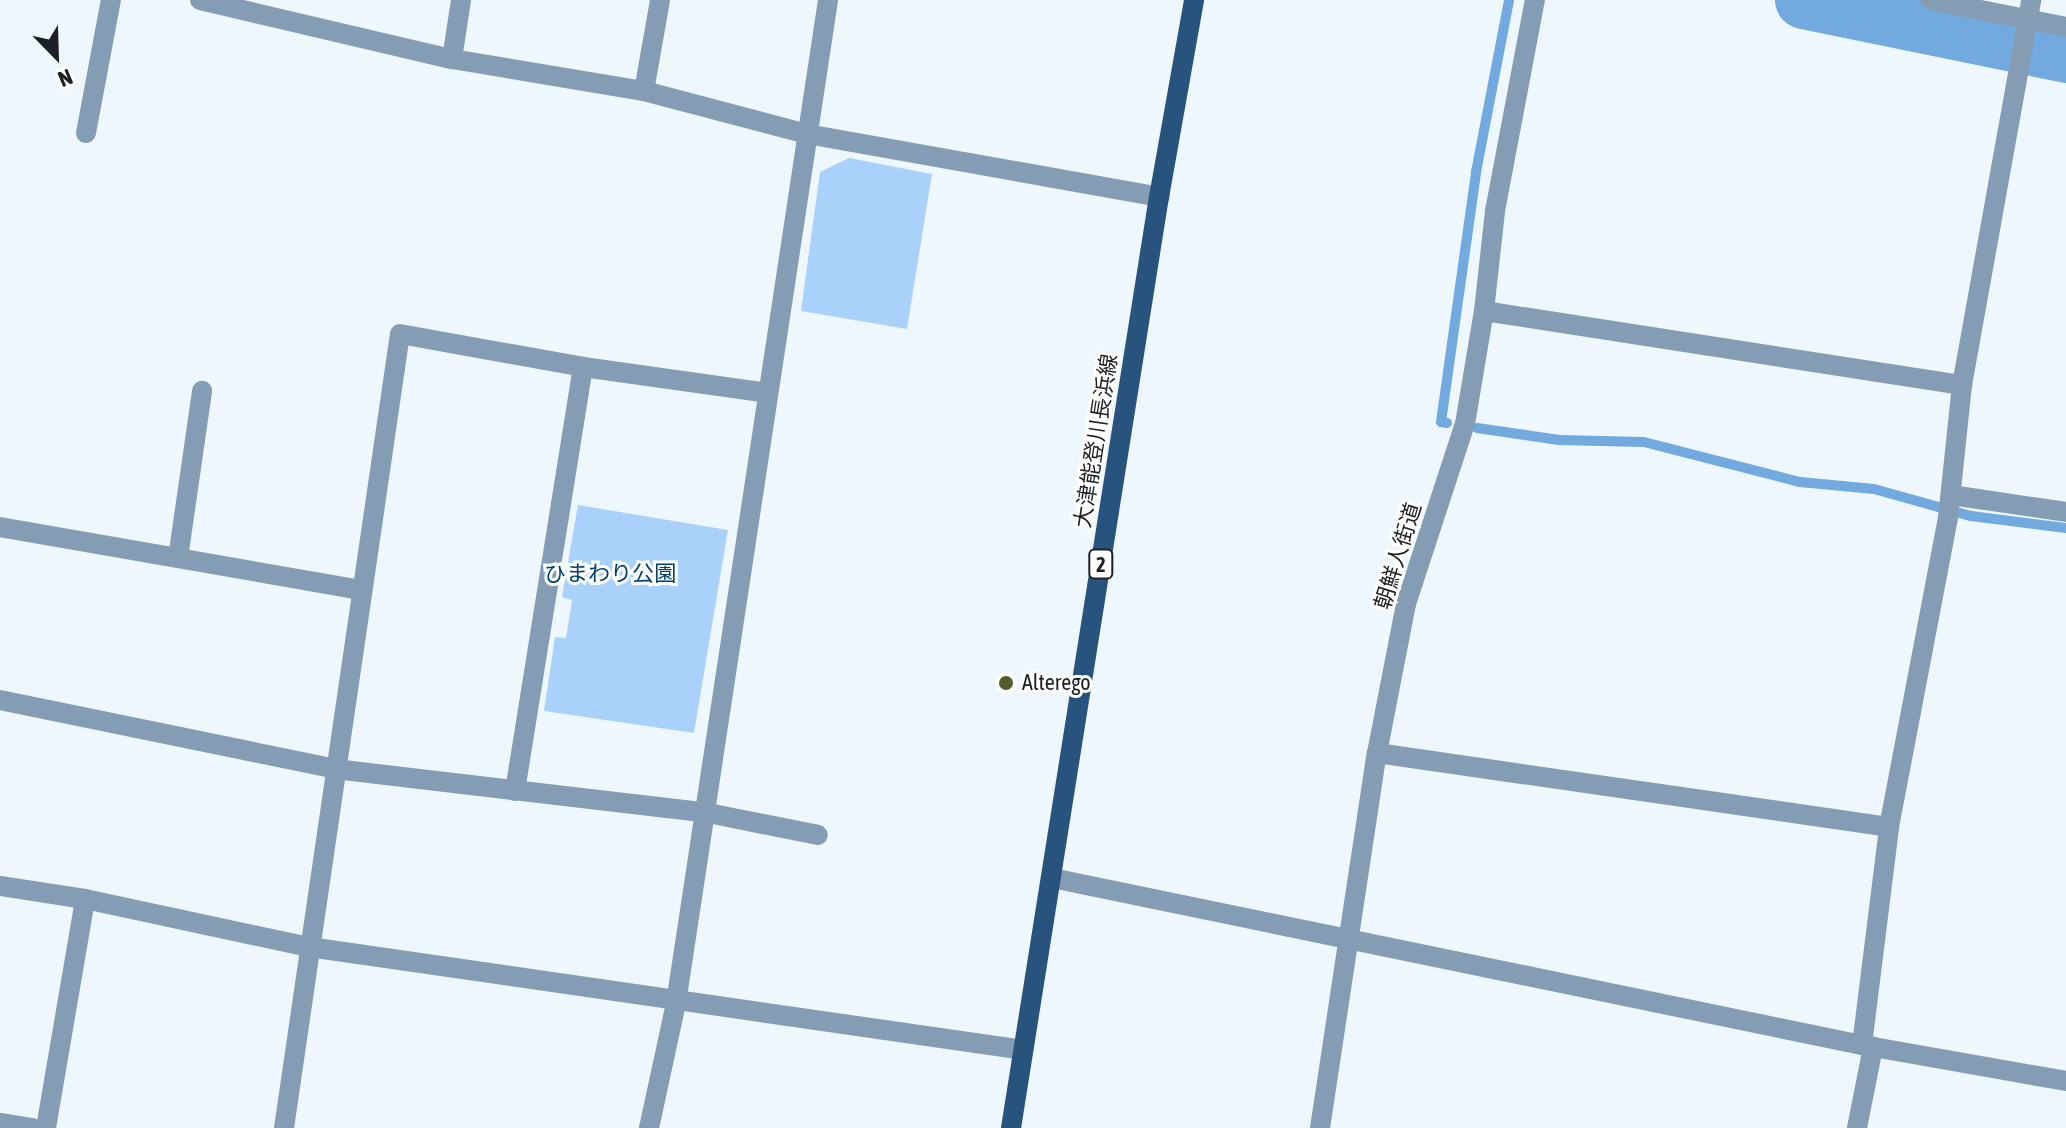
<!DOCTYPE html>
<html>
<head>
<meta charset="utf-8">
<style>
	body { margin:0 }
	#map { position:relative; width:2066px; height:1128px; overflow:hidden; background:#eef6fe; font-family:"Asap Condensed","Noto Sans JP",sans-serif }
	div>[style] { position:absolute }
	.green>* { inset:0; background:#a9d1fa }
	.stream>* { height:10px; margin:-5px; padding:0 5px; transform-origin:5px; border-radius:5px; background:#72a9de }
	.river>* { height:58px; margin:-29px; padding:0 29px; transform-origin:29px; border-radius:29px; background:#72a9de }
	.minor>* { height:20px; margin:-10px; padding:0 10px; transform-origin:10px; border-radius:10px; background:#859db4 }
	.major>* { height:20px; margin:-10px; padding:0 10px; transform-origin:10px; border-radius:10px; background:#28537c }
	.dots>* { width:22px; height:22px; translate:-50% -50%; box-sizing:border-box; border:4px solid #fff; border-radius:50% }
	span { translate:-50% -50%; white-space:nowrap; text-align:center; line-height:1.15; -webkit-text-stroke:6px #fff; paint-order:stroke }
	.shield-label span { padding:2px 6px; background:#fff; border:2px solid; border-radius:6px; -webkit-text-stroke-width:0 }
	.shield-label { font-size:20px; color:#1d2024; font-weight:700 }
	.street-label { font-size:22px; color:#1d2024 }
	.park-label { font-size:22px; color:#004172 }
	.poi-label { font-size:22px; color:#1d2024 }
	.left { translate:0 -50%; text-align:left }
	.north { position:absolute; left:16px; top:16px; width:80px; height:80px; -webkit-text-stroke:6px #fff; paint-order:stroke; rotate:157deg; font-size:22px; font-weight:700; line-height:32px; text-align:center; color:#1d2024 }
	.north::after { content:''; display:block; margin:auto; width:28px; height:36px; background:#1d2024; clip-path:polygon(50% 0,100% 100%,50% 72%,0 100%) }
</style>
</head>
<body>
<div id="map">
	<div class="green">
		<div style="clip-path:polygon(849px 158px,932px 174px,907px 329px,801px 311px,820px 172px)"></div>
		<div style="clip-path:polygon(578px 505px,728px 530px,694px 733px,544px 711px,555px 637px,566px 638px,572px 600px,562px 597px)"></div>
	</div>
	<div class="stream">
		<div style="left:1447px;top:423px;width:6px;rotate:-171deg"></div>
		<div style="left:1441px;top:422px;width:252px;rotate:-82deg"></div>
		<div style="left:1476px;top:172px;width:175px;rotate:-79.1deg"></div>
		<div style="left:1477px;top:428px;width:83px;rotate:8.3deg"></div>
		<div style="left:1559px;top:440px;width:85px;rotate:1.3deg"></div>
		<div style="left:1644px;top:442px;width:161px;rotate:14.4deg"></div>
		<div style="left:1800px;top:482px;width:74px;rotate:5.4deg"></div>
		<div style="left:1874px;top:489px;width:101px;rotate:15.6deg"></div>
		<div style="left:1971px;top:516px;width:96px;rotate:7.2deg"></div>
	</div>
	<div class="river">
		<div style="left:1804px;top:0;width:268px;rotate:11.6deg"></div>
	</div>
	<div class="minor">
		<div style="left:200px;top:0;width:259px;rotate:13.2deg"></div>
		<div style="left:452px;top:59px;width:195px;rotate:9.5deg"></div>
		<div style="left:644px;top:91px;width:169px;rotate:14.8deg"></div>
		<div style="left:807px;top:134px;width:358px;rotate:10.1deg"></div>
		<div style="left:1930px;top:0;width:139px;rotate:11.2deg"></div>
		<div style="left:452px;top:59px;width:60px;rotate:-81.3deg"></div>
		<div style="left:644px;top:91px;width:92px;rotate:-80deg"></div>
		<div style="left:86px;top:133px;width:135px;rotate:-79.4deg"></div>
		<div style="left:1484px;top:311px;width:484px;rotate:8.8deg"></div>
		<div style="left:1951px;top:495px;width:116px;rotate:8.4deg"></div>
		<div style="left:0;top:527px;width:367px;rotate:9.9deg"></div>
		<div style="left:178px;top:558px;width:169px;rotate:-81.8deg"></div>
		<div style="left:0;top:700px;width:342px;rotate:11.6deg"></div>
		<div style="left:335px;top:769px;width:371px;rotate:6.7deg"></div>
		<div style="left:703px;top:812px;width:117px;rotate:11.3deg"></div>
		<div style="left:1377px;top:753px;width:517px;rotate:8.22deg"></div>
		<div style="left:515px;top:791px;width:429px;rotate:-80.9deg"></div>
		<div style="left:1052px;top:878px;width:827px;rotate:11.65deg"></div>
		<div style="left:1862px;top:1045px;width:207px;rotate:10deg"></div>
		<div style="left:0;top:886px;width:86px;rotate:8.7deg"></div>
		<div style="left:85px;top:899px;width:229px;rotate:12.1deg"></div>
		<div style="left:309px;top:947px;width:722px;rotate:8.2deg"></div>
		<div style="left:1862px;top:1045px;width:220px;rotate:-82.9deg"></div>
		<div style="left:1889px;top:827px;width:315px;rotate:-79.2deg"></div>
		<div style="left:1948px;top:518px;width:134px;rotate:-84deg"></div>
		<div style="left:1962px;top:385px;width:391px;rotate:-79.8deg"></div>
		<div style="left:0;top:1123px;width:33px;rotate:9deg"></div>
		<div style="left:46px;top:1128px;width:232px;rotate:-80.3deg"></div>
		<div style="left:284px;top:1128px;width:802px;rotate:-81.69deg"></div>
		<div style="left:400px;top:334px;width:186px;rotate:10.2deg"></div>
		<div style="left:583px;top:367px;width:186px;rotate:8deg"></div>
		<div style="left:649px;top:1128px;width:128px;rotate:-77.8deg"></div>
		<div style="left:676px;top:1003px;width:1014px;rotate:-81.38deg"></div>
		<div style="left:1320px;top:1128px;width:379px;rotate:-81.4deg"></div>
		<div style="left:1377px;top:753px;width:152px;rotate:-79deg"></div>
		<div style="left:1406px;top:604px;width:189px;rotate:-71.9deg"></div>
		<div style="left:1465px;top:424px;width:115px;rotate:-80.5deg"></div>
		<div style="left:1484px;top:311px;width:101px;rotate:-83.7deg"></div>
		<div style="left:1495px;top:211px;width:215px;rotate:-79.3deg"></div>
		<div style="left:1857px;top:1128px;width:83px;rotate:-78.8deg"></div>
	</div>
	<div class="major">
		<div style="left:1011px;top:1128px;width:943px;rotate:-80.97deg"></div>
		<div style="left:1159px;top:197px;width:200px;rotate:-79.9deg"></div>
	</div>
	<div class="dots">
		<div style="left:1006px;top:683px;background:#545c2b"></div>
	</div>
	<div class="shield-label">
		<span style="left:1101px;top:564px">2</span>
	</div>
	<div class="street-label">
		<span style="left:1096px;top:441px;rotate:-81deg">大津能登川長浜線</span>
		<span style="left:1398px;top:556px;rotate:-73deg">朝鮮人街道</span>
	</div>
	<div class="park-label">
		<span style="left:610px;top:574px">ひまわり公園</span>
	</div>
	<div class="poi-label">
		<span class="left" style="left:1022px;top:683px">Alterego</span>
	</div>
	<div class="north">N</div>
</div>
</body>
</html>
